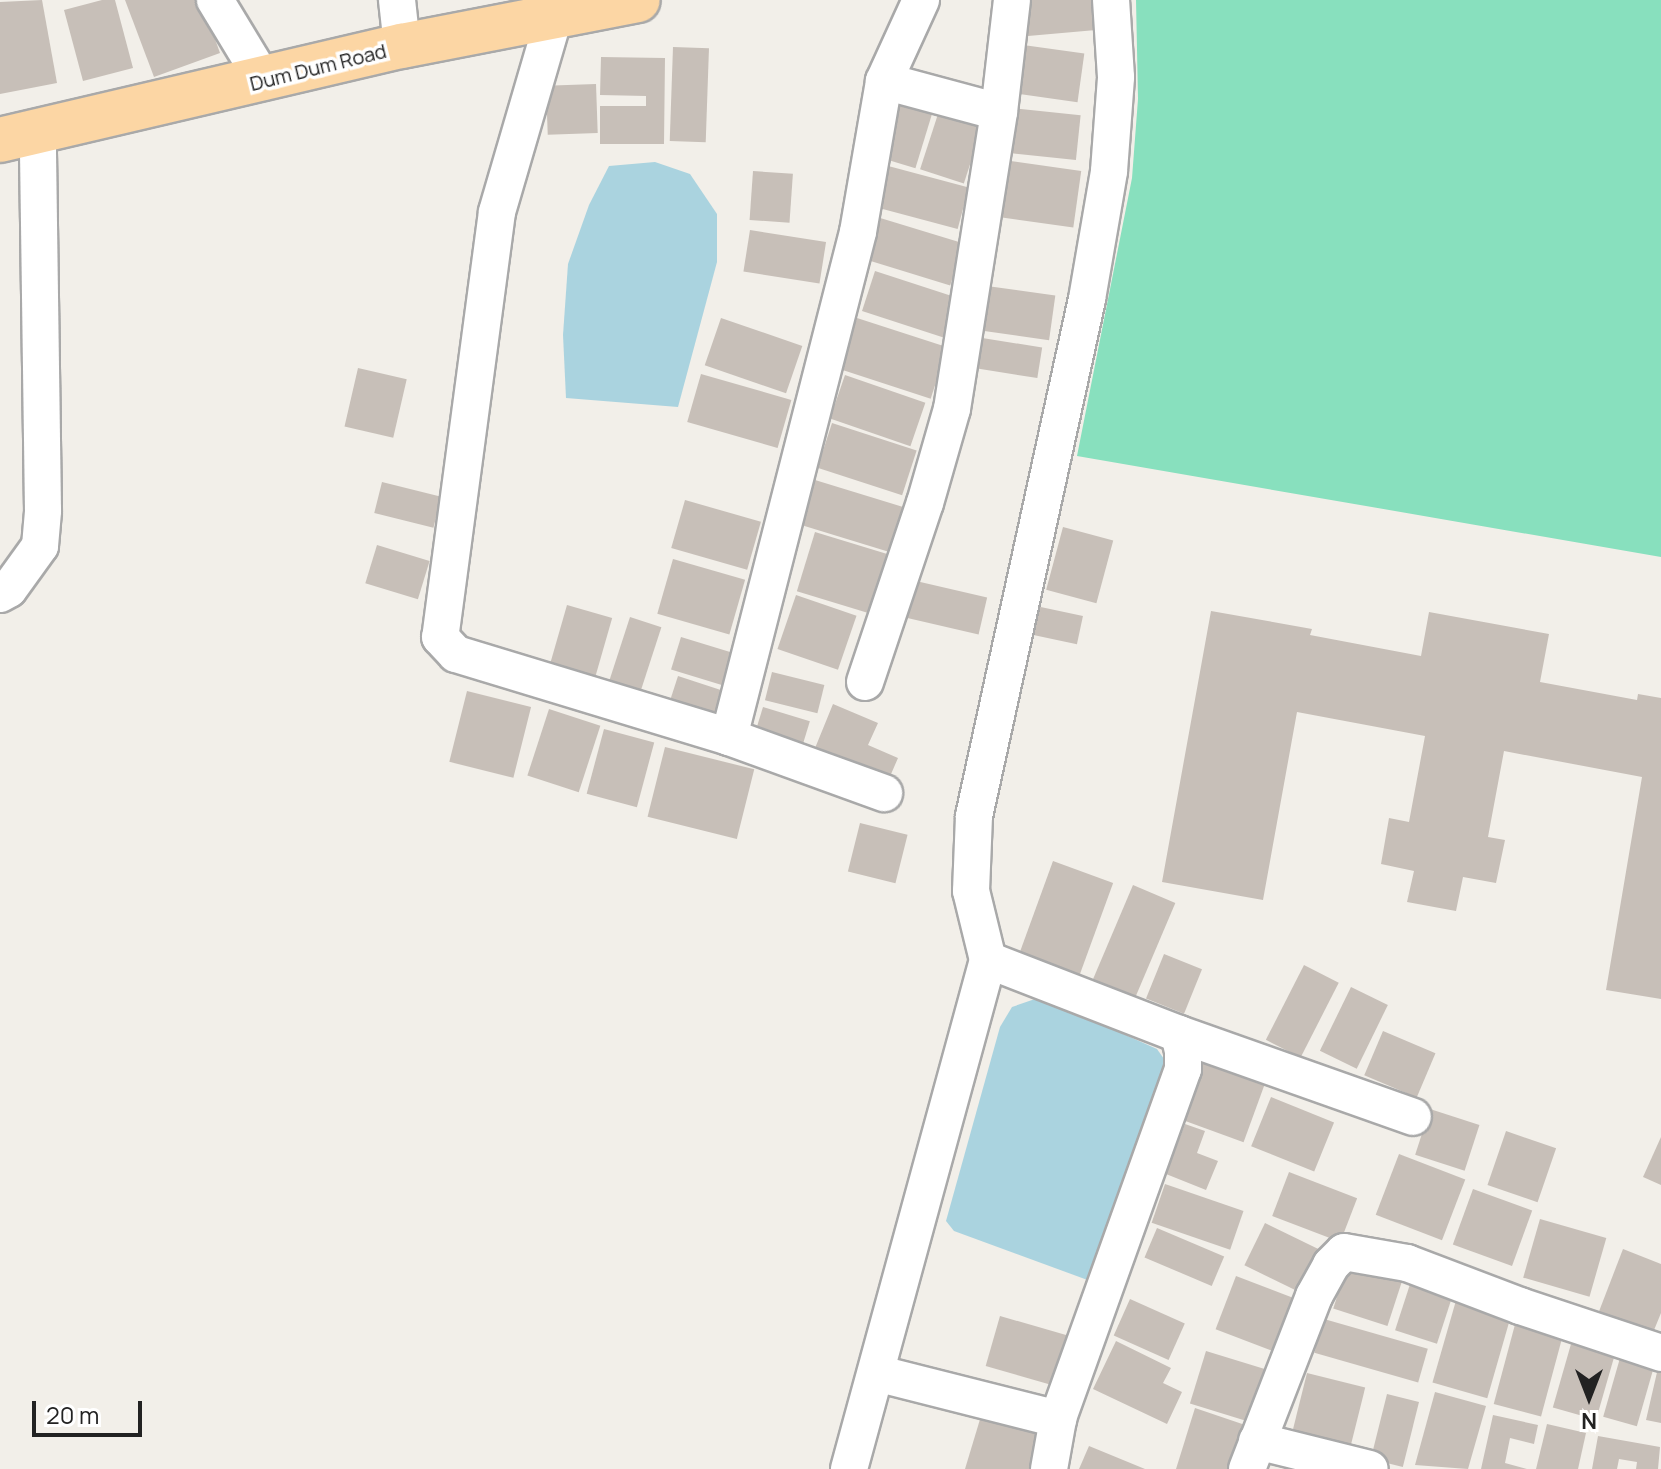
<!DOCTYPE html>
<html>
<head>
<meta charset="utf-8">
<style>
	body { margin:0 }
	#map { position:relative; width:1661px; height:1469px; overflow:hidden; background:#f2efe9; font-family:Manrope,sans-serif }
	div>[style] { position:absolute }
	.pitch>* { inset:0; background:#88e0be }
	.water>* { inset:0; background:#aad3df }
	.building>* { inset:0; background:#c7bfb8; transform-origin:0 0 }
	.roads { filter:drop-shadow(2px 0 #a9a9a9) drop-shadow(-2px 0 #a9a9a9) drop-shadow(0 2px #a9a9a9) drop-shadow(0 -2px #a9a9a9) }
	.minor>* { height:36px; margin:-18px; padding:0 18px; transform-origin:18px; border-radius:18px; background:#fff }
	.major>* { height:44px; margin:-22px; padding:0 22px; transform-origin:22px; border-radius:22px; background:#fcd6a4 }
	span { translate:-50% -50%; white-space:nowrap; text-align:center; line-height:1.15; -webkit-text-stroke:7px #fff; paint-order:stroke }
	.street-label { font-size:20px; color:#222 }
	.north { position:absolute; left:1549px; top:1357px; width:80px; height:80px; -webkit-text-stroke:6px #fff; paint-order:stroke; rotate:180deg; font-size:22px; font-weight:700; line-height:32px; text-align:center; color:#222 }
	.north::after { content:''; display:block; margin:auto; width:28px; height:36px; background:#222; clip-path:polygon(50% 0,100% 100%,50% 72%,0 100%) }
	.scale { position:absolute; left:32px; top:1401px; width:110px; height:36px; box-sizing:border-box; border:4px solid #222; border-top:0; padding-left:10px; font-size:24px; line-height:28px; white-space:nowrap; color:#222; -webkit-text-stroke:6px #fff; paint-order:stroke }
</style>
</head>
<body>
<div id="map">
	<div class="pitch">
		<div style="clip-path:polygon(1136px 0,1661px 0,1661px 557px,1077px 456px,1132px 178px,1138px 99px)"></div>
	</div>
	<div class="water">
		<div style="clip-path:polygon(655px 162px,690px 174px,717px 214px,717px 262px,678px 407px,566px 398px,563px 335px,568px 264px,589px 205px,609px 166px)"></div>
		<div style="clip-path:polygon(1035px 999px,1049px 1001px,1157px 1049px,1164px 1059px,1165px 1071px,1093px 1282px,954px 1231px,946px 1221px,1000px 1027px,1012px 1007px)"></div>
	</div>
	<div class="building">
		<div style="clip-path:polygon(42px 0,57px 83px,0 94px,0 2px)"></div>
		<div style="clip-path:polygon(102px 0,115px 0,133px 68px,83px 81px,64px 10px)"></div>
		<div style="clip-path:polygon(125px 0,201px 0,220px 53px,154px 77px)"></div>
		<div style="clip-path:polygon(1025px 0,1093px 0,1096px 30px,1028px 36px)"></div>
		<div style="left:1016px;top:44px;width:69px;height:49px;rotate:8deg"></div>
		<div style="left:673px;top:47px;width:36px;height:94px;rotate:2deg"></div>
		<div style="clip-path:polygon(601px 57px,665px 58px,664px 144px,600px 144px,600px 106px,646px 106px,646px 96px,600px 95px)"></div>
		<div style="left:596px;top:84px;width:49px;height:50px;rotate:88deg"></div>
		<div style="left:890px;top:101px;width:44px;height:57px;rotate:17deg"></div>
		<div style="left:1012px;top:108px;width:69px;height:45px;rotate:6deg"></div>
		<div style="left:938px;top:114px;width:46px;height:58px;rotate:18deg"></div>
		<div style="left:1003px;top:160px;width:79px;height:57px;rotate:8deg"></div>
		<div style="left:877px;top:163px;width:95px;height:43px;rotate:15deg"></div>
		<div style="left:753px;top:171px;width:40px;height:49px;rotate:4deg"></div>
		<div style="left:877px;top:217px;width:90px;height:44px;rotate:17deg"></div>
		<div style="left:750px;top:230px;width:77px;height:42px;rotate:9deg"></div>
		<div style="left:875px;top:271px;width:88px;height:42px;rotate:18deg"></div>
		<div style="left:987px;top:286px;width:69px;height:45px;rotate:8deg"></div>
		<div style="left:721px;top:318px;width:86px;height:50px;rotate:19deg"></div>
		<div style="left:857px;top:318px;width:95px;height:54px;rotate:18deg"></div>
		<div style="left:976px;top:337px;width:67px;height:31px;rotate:9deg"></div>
		<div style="left:358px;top:368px;width:50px;height:60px;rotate:13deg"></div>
		<div style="left:701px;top:374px;width:94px;height:50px;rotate:16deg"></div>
		<div style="left:845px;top:375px;width:85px;height:46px;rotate:19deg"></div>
		<div style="left:832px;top:423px;width:89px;height:47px;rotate:18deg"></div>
		<div style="left:815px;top:480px;width:93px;height:47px;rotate:17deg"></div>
		<div style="left:382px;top:482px;width:61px;height:32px;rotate:14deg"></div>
		<div style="left:685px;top:500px;width:79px;height:50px;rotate:16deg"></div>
		<div style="left:1063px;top:527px;width:52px;height:65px;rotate:15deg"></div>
		<div style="left:815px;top:532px;width:84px;height:62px;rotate:17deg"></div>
		<div style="left:377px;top:545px;width:55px;height:40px;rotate:17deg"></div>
		<div style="left:673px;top:559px;width:75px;height:57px;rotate:16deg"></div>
		<div style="left:916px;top:581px;width:73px;height:38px;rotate:13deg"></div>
		<div style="left:796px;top:595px;width:64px;height:57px;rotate:19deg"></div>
		<div style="left:567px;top:605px;width:47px;height:77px;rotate:16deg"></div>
		<div style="left:1036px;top:606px;width:48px;height:29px;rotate:12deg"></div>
		<div style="clip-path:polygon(1211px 611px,1312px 629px,1310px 635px,1421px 656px,1429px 612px,1549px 634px,1540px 682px,1637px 700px,1638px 694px,1661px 698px,1661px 999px,1606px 990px,1642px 777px,1504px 751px,1488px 837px,1505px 840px,1496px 883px,1463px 877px,1456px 911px,1407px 902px,1414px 871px,1381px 864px,1389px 818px,1409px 822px,1425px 736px,1297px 712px,1263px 900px,1162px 882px)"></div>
		<div style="left:630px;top:617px;width:33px;height:82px;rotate:18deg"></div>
		<div style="left:681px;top:637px;width:59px;height:34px;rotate:17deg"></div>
		<div style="left:772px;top:672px;width:54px;height:29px;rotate:14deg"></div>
		<div style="left:678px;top:676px;width:49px;height:38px;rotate:18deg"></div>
		<div style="left:467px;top:691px;width:66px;height:73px;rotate:14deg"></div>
		<div style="clip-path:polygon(833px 704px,878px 723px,868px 745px,898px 758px,885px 788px,811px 758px)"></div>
		<div style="left:763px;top:707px;width:49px;height:32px;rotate:17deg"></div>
		<div style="left:549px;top:709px;width:54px;height:70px;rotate:18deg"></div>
		<div style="left:604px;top:729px;width:52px;height:67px;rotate:15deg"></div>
		<div style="left:665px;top:747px;width:92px;height:72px;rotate:14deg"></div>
		<div style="left:860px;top:823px;width:49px;height:50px;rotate:14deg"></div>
		<div style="left:1053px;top:861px;width:64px;height:101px;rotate:20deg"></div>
		<div style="left:1133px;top:885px;width:46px;height:107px;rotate:23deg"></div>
		<div style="left:1164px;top:954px;width:41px;height:48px;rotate:22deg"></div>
		<div style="left:1304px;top:965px;width:39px;height:84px;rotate:27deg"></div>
		<div style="left:1351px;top:987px;width:41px;height:71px;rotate:26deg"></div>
		<div style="left:1383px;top:1031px;width:57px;height:48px;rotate:23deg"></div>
		<div style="left:1199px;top:1060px;width:70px;height:62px;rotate:20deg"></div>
		<div style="left:1271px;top:1097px;width:68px;height:53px;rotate:22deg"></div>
		<div style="left:1430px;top:1109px;width:52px;height:48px;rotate:18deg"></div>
		<div style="clip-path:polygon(1185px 1124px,1205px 1131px,1197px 1153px,1218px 1161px,1206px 1190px,1166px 1174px)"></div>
		<div style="left:1506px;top:1131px;width:53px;height:57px;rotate:19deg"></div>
		<div style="clip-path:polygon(1661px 1137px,1661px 1185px,1643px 1177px)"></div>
		<div style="left:1399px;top:1154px;width:71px;height:65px;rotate:21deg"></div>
		<div style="left:1289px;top:1172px;width:73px;height:47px;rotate:21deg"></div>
		<div style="left:1165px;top:1184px;width:83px;height:41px;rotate:19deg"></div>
		<div style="left:1473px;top:1189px;width:63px;height:59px;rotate:20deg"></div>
		<div style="left:1540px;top:1219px;width:69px;height:61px;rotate:16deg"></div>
		<div style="left:1265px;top:1223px;width:73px;height:47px;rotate:26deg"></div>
		<div style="left:1157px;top:1228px;width:73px;height:32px;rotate:23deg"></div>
		<div style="clip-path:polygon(1623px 1249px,1661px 1264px,1661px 1313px,1652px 1335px,1598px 1314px)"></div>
		<div style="left:1349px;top:1260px;width:57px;height:51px;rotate:18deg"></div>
		<div style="left:1413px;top:1275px;width:44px;height:58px;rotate:18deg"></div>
		<div style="left:1236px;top:1276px;width:77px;height:57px;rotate:21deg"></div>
		<div style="left:1457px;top:1297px;width:57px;height:89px;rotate:16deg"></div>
		<div style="left:1130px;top:1299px;width:60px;height:40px;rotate:24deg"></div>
		<div style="left:1000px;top:1316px;width:75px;height:52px;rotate:16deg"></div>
		<div style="left:1517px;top:1317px;width:49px;height:90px;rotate:15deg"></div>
		<div style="left:1324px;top:1319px;width:108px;height:35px;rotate:16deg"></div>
		<div style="clip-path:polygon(1116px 1341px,1171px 1368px,1163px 1383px,1182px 1392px,1167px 1424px,1093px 1389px)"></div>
		<div style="left:1571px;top:1344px;width:45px;height:66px;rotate:16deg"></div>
		<div style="left:1206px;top:1351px;width:72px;height:55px;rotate:17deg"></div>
		<div style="left:1620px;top:1358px;width:35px;height:61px;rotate:16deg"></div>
		<div style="clip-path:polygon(1658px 1368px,1661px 1369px,1661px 1423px,1646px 1420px)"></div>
		<div style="left:1307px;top:1373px;width:60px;height:68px;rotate:14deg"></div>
		<div style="clip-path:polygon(1435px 1392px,1486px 1406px,1468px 1469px,1415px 1465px)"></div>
		<div style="left:1387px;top:1394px;width:33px;height:67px;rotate:14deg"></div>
		<div style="clip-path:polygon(1195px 1408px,1254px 1428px,1241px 1469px,1176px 1469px)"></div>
		<div style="clip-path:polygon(1493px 1415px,1538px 1425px,1534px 1444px,1510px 1438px,1505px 1463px,1527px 1469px,1481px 1469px)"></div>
		<div style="clip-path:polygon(981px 1416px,1043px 1435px,1032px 1469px,965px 1469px)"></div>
		<div style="clip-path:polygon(1547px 1424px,1586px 1433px,1578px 1469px,1536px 1469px)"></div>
		<div style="clip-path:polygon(1598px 1436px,1660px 1447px,1658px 1469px,1636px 1469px,1637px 1462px,1619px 1459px,1617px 1469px,1592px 1469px)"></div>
		<div style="clip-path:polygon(1089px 1446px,1145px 1469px,1079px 1469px)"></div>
	</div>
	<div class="roads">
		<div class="minor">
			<div style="left:215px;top:0;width:95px;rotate:58.8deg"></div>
			<div style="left:397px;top:0;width:46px;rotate:83.8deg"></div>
			<div style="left:554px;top:17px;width:203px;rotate:106.3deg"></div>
			<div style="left:497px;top:212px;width:429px;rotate:97.6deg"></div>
			<div style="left:440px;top:637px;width:23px;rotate:47deg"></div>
			<div style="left:456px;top:654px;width:285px;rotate:16.9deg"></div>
			<div style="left:729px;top:737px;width:165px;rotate:19.9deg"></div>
			<div style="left:884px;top:81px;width:119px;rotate:15.1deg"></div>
			<div style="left:0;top:594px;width:10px;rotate:-29deg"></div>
			<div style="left:9px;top:589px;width:53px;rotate:-54.2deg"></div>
			<div style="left:40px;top:546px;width:36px;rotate:-85deg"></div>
			<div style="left:43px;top:510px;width:379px;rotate:-90.8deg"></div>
			<div style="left:865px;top:682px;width:189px;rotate:-71.5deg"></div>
			<div style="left:925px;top:503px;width:98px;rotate:-74deg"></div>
			<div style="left:952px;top:409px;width:301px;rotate:-81deg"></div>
			<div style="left:999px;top:112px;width:113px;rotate:-83.4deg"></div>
			<div style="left:729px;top:737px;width:521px;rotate:-75.67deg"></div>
			<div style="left:858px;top:232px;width:153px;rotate:-80.2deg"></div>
			<div style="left:884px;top:81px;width:89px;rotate:-65.4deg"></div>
			<div style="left:988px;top:960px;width:205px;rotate:21.2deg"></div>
			<div style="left:1179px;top:1034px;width:18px;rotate:77deg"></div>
			<div style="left:1183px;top:1052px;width:17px;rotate:90deg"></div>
			<div style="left:1183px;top:1069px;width:372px;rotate:109.7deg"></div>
			<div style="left:1058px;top:1419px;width:51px;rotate:100.2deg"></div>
			<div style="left:1179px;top:1034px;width:248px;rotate:19.5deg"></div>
			<div style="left:876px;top:1373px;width:188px;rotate:14.2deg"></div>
			<div style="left:1257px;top:1441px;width:116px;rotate:13.9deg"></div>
			<div style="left:849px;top:1469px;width:528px;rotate:-74.73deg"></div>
			<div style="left:988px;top:960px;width:71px;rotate:-103.8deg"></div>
			<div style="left:971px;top:891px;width:75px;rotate:-87.7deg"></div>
			<div style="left:974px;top:816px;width:529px;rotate:-77.67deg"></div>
			<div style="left:1087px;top:299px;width:130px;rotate:-80.2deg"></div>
			<div style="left:1109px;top:171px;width:94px;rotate:-85.7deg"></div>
			<div style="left:1116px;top:77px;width:77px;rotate:-93.7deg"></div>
			<div style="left:1247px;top:1469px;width:186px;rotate:-68.8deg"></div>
			<div style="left:1314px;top:1296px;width:35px;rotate:-61deg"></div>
			<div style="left:1331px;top:1265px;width:18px;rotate:-45deg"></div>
			<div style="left:1344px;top:1252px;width:64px;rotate:9.9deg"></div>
			<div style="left:1407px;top:1263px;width:121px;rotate:20.8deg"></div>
			<div style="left:1520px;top:1306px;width:149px;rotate:18.4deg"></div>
		</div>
		<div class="major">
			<div style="left:0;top:140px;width:413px;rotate:-13.2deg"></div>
			<div style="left:402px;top:46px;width:240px;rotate:-11deg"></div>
		</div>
	</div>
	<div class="street-label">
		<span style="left:318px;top:67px;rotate:-14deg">Dum Dum Road</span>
	</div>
	<div class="north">N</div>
	<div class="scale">20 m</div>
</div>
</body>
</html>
